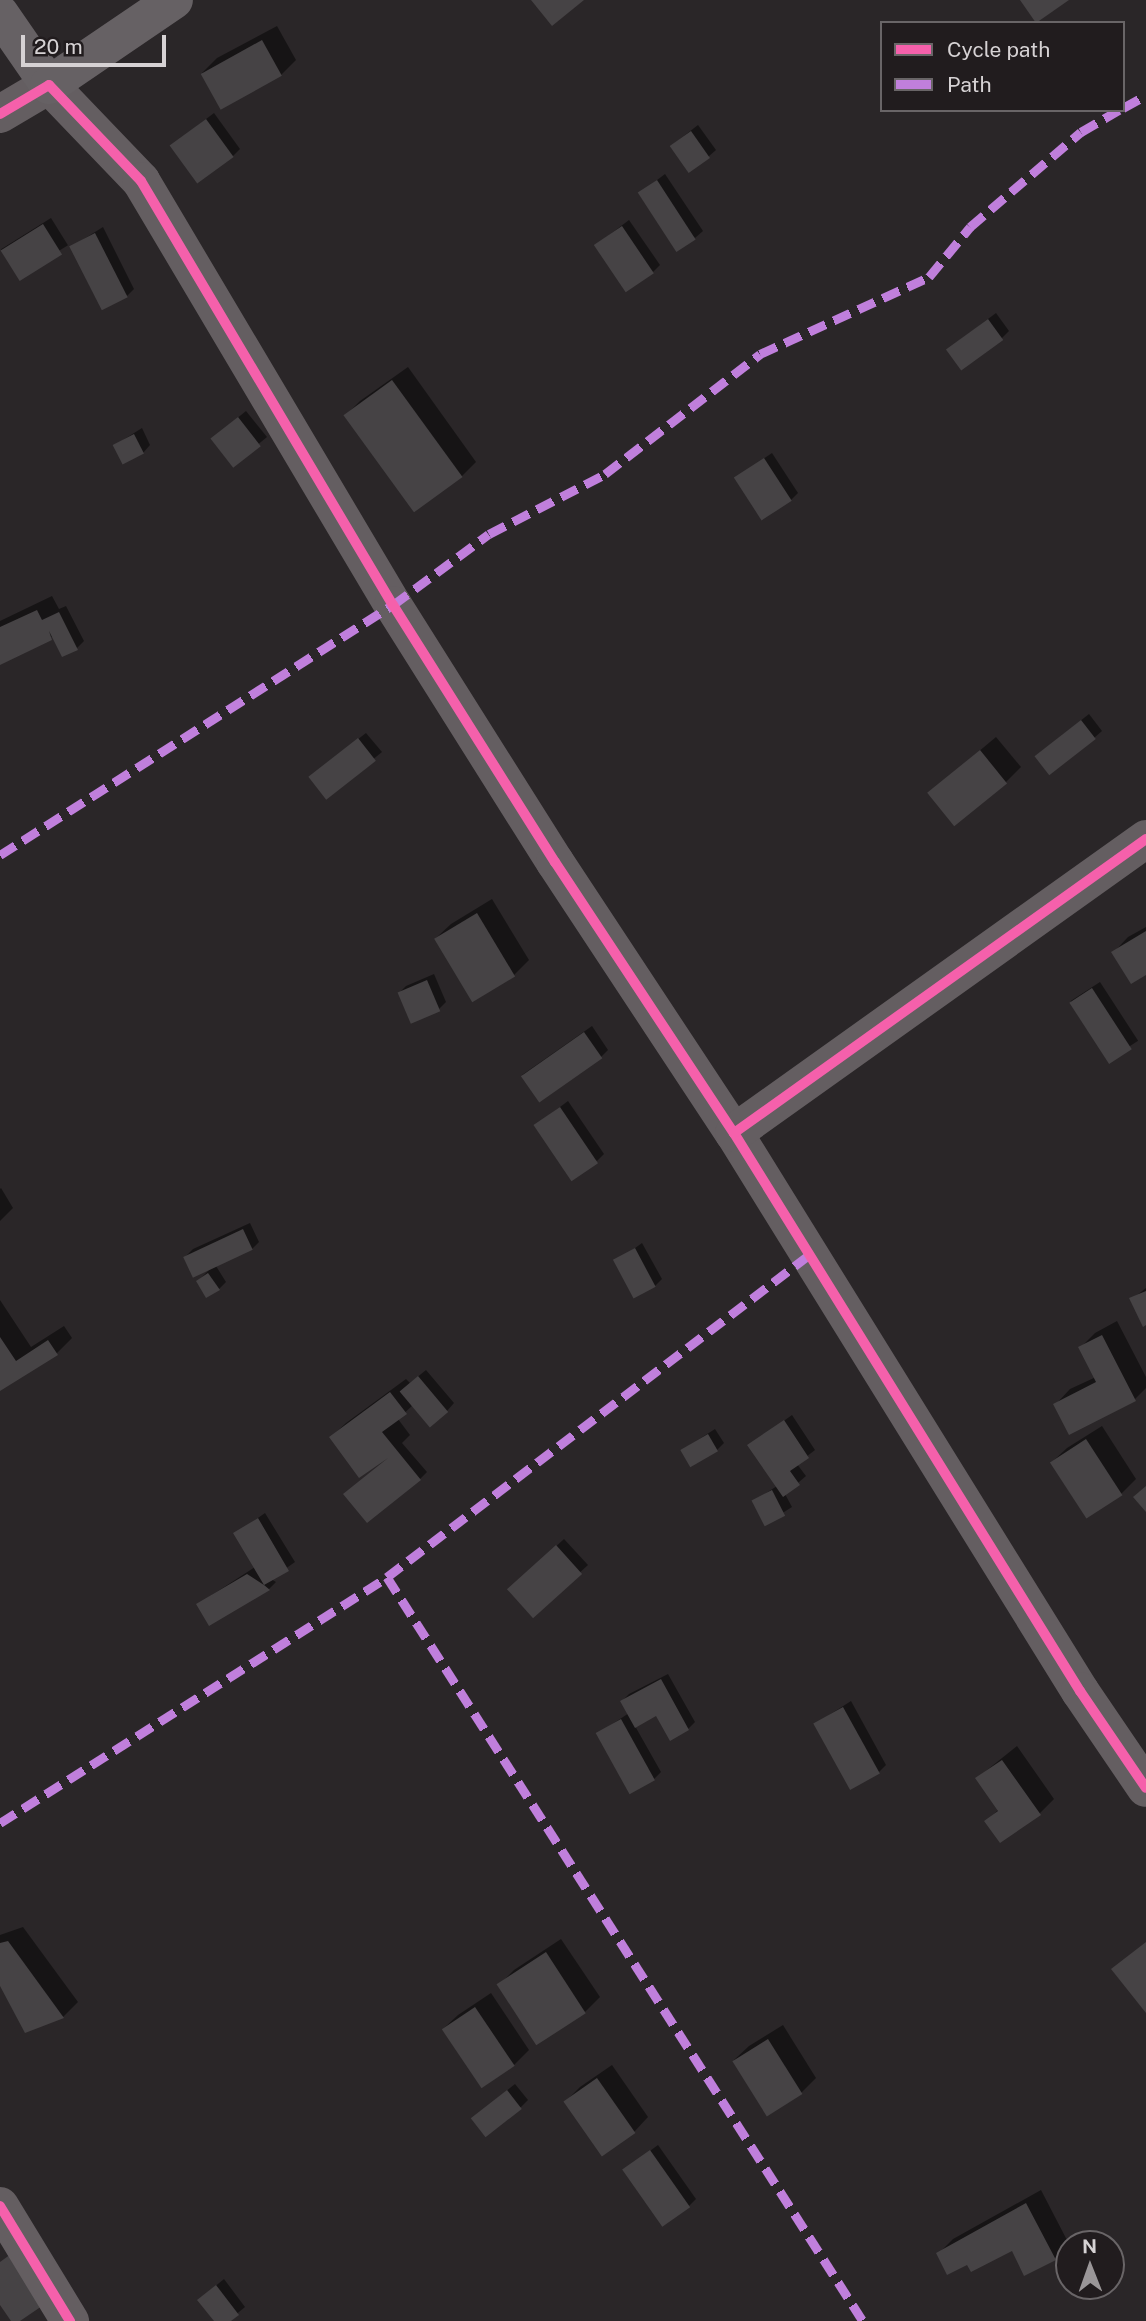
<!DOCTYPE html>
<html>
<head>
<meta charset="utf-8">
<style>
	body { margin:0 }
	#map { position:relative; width:1146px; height:2321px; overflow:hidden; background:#2a2628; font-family:"Public Sans",sans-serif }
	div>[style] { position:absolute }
	.shadow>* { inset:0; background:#0007; transform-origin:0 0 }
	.building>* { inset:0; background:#464345; transform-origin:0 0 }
	.street>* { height:38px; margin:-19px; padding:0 19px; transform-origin:19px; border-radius:19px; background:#645e61 }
	.secondary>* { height:38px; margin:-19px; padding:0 19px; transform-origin:19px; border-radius:19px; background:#666164 }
	.quiet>* { height:9px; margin-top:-4.5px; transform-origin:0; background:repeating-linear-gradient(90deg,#c07fdc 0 18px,transparent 0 27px) }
	.cycleway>* { height:10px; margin:-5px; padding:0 5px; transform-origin:5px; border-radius:5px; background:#f560ab }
	span { translate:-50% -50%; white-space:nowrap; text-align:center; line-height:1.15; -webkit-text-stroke:7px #211c1e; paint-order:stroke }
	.legend { position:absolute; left:880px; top:21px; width:245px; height:91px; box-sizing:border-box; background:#211c1e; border:2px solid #696567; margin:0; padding:9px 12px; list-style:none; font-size:21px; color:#d6d2d4 }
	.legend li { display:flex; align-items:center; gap:14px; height:35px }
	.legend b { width:35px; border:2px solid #696567 }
	.north { position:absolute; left:1055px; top:2230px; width:70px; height:70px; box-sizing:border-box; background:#211c1e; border:2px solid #696567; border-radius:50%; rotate:359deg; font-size:19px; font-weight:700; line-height:28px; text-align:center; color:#d6d2d4 }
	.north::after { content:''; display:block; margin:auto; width:24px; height:32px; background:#9a9698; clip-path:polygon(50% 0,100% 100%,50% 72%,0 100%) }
	.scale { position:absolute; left:21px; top:35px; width:145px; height:32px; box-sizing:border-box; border:4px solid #d6d2d4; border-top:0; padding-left:9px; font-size:21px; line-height:24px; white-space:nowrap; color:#d6d2d4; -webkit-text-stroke:5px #211c1e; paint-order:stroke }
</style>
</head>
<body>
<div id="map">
	<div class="shadow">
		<div style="clip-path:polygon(277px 26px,296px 60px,281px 75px,202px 73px,217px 58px)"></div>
		<div style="clip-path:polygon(214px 113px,240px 149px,233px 156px,172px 145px)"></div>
		<div style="clip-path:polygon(698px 125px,716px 150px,708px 157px,671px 146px)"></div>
		<div style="clip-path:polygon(665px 174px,703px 231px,695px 238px,640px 193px)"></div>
		<div style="left:51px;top:218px;width:32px;height:59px;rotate:58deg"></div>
		<div style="clip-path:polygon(629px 220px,660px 265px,653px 272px,596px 245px)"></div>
		<div style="clip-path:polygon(103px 227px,134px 289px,127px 296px,71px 247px)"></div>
		<div style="clip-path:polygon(996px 313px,1009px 331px,1002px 338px,948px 349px)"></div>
		<div style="clip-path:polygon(408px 367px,476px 462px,461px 477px,345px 416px,360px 401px)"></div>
		<div style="clip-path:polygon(246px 411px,267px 437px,233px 465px,220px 432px)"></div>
		<div style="clip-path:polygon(142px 428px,150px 445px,143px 453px,123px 462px,115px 445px)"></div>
		<div style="clip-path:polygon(772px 453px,798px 493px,791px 500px,737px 477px)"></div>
		<div style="clip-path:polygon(52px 596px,59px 609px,66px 606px,84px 641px,77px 648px,53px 636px,0 663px,0 621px)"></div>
		<div style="clip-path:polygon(1089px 714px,1102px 731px,1094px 738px,1036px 756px)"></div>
		<div style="clip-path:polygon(366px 733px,382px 752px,327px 797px,318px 770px)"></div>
		<div style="clip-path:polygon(996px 737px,1021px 767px,1006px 782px,929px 793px)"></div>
		<div style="clip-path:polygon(492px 899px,529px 960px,514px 975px,436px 938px,451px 924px)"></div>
		<div style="clip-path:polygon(1146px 927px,1146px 973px,1114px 952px,1128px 937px)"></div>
		<div style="clip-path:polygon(434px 974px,446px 1002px,439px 1009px,399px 993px,406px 986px)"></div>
		<div style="left:1100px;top:982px;width:70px;height:35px;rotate:57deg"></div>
		<div style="clip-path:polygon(592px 1026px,608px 1050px,601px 1057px,522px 1075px)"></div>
		<div style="clip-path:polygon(568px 1101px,604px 1154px,597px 1161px,536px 1125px)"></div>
		<div style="clip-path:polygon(1px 1188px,13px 1208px,0 1221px,0 1189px)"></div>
		<div style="clip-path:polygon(250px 1223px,259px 1242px,252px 1249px,216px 1266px,226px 1282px,219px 1289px,198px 1281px,209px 1270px,185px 1257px,193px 1249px)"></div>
		<div style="clip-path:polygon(642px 1243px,662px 1279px,655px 1286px,616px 1262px)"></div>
		<div style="clip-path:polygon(1146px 1288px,1146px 1323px,1132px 1299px)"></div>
		<div style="clip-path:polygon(0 1300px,31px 1347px,64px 1326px,72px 1338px,57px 1353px,0 1389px)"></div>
		<div style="clip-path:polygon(1117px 1321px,1146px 1377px,1146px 1388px,1135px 1399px,1070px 1432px,1056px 1404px,1070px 1389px,1096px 1377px,1080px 1348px,1095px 1333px)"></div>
		<div style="clip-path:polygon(426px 1370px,454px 1403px,447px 1411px,413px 1405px,398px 1419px,410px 1435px,402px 1443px,427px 1472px,420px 1479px,386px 1457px,331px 1437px,346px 1423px,406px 1379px,410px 1383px)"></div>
		<div style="clip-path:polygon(792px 1415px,815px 1450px,797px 1464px,806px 1476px,785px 1494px,792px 1507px,765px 1524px,754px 1501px,777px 1486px,750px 1445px)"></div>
		<div style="clip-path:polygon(1102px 1426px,1136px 1479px,1121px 1494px,1086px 1516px,1052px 1462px,1067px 1448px)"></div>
		<div style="clip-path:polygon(715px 1429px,724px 1443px,717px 1450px,682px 1450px)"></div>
		<div style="clip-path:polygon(265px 1513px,295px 1562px,271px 1579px,276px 1582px,269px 1589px,210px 1623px,198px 1604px,255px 1567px,235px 1534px)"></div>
		<div style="clip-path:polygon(564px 1539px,588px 1565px,533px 1615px,517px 1582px)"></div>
		<div style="clip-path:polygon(668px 1674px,695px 1722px,688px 1729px,657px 1714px,635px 1726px,661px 1772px,654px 1779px,599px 1733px,629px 1713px,622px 1701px,629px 1694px)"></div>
		<div style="clip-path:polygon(851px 1701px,886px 1765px,879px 1772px,815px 1724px)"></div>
		<div style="clip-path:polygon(1017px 1746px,1054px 1799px,1039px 1814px,987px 1821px,999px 1809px,977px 1778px)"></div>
		<div style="clip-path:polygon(23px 1927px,78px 2002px,63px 2017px,0 1982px,0 1935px)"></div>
		<div style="clip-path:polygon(561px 1939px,600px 1997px,585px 2012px,499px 1985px,514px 1970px)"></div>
		<div style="clip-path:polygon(491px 1993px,529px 2050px,514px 2065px,483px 2087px,443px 2029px,458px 2015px)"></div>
		<div style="clip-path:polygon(783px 2025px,816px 2078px,801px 2093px,734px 2060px,749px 2046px)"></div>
		<div style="clip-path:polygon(612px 2065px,648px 2117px,634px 2132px,565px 2102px,580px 2087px)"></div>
		<div style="clip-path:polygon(515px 2084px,528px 2100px,521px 2107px,480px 2112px)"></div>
		<div style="clip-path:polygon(658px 2145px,696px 2199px,689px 2206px,624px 2170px)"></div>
		<div style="clip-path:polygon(1041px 2190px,1069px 2244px,1054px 2259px,1013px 2249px,938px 2254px,953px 2239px)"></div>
		<div style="clip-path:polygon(224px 2279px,245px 2307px,228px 2321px,216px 2321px,207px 2293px)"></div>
	</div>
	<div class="building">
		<div style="clip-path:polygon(531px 0,584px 0,552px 26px)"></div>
		<div style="clip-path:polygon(1020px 0,1069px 0,1036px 23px)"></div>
		<div style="left:262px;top:40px;width:41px;height:70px;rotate:61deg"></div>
		<div style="left:206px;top:119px;width:47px;height:45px;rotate:54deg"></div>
		<div style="left:691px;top:131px;width:33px;height:26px;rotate:55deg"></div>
		<div style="left:657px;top:180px;width:71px;height:23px;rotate:57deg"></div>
		<div style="left:43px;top:224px;width:36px;height:50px;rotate:58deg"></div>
		<div style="left:622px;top:226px;width:57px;height:34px;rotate:56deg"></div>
		<div style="left:95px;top:233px;width:72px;height:29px;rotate:63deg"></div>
		<div style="left:988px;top:319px;width:26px;height:52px;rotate:54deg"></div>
		<div style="left:392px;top:380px;width:120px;height:60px;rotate:54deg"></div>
		<div style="left:238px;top:417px;width:37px;height:35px;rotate:52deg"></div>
		<div style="left:134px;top:434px;width:22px;height:24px;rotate:63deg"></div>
		<div style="left:764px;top:458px;width:51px;height:36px;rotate:57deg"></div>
		<div style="clip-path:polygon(37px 610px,42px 620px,59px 612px,78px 650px,62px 657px,49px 631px,52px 640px,0 665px,0 627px)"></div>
		<div style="left:1081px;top:720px;width:24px;height:59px;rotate:52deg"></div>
		<div style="left:358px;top:738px;width:29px;height:63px;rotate:52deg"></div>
		<div style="left:980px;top:750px;width:43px;height:68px;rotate:51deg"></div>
		<div style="left:477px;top:913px;width:74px;height:50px;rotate:59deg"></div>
		<div style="clip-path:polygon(1146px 931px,1146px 975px,1131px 984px,1111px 952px)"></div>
		<div style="left:427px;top:980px;width:34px;height:32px;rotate:67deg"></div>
		<div style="left:1092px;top:988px;width:73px;height:27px;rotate:57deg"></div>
		<div style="left:584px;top:1032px;width:32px;height:77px;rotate:55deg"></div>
		<div style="left:560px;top:1107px;width:68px;height:32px;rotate:56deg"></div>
		<div style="left:243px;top:1229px;width:23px;height:66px;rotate:65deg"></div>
		<div style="left:635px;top:1248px;width:44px;height:25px;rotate:62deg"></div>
		<div style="clip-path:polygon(208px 1273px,220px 1290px,206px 1298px,196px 1281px)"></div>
		<div style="clip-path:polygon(1146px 1291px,1146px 1325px,1143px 1327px,1129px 1298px)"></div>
		<div style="clip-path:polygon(1102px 1335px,1136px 1401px,1069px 1435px,1053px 1404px,1096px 1382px,1078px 1347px)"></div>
		<div style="clip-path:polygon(0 1337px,16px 1361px,48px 1340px,58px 1355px,0 1391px)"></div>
		<div style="left:418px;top:1376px;width:47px;height:24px;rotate:50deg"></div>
		<div style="clip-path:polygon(390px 1392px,407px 1414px,382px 1432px,421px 1480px,367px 1523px,343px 1494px,388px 1458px,359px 1478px,329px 1437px)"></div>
		<div style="clip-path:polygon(784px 1420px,809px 1458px,790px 1471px,800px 1485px,783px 1497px,747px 1445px)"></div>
		<div style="left:708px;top:1434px;width:20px;height:32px;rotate:60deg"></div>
		<div style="left:1086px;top:1439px;width:67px;height:43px;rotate:57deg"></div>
		<div style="clip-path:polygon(1146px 1486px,1146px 1512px,1133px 1497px)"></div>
		<div style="left:772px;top:1490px;width:29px;height:23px;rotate:63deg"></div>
		<div style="clip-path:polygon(258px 1518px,289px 1571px,264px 1585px,270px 1590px,209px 1626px,196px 1604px,247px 1574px,264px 1585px,233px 1533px)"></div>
		<div style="left:556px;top:1545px;width:39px;height:66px;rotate:48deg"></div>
		<div style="clip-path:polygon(661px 1679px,689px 1730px,670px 1741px,656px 1716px,635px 1728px,620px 1701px)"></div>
		<div style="left:843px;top:1707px;width:76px;height:34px;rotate:61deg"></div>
		<div style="left:621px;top:1719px;width:70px;height:29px;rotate:61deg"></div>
		<div style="clip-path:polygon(1002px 1760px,1041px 1815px,1000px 1843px,984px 1821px,998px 1811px,975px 1778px)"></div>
		<div style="clip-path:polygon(8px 1941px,64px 2018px,25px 2033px,0 1986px,0 1943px)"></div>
		<div style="clip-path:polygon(1146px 1942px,1146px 2013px,1111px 1969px)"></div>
		<div style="left:546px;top:1952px;width:73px;height:59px;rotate:57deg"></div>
		<div style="left:475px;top:2007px;width:71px;height:40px;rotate:56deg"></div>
		<div style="left:768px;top:2039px;width:65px;height:42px;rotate:58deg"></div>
		<div style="left:597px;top:2078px;width:67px;height:41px;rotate:55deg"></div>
		<div style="left:507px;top:2090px;width:24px;height:46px;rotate:52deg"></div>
		<div style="left:650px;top:2150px;width:70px;height:34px;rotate:55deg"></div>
		<div style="clip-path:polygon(1026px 2203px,1056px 2260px,1024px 2276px,1012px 2251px,971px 2272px,967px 2265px,947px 2275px,936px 2253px)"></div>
		<div style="clip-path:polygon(11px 2254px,45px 2304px,20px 2321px,11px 2321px,0 2305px,0 2262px)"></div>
		<div style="clip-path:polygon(216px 2285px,239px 2315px,231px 2321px,214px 2321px,197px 2300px)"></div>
	</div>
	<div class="street">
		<div style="left:0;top:114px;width:57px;rotate:-30.6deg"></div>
		<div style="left:49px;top:85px;width:133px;rotate:46.2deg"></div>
		<div style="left:141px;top:181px;width:493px;rotate:59.3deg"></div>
		<div style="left:393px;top:605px;width:304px;rotate:57.8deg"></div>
		<div style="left:555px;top:862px;width:325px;rotate:56.6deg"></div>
		<div style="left:734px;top:1133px;width:657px;rotate:58.2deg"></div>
		<div style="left:1080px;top:1691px;width:117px;rotate:55.8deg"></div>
		<div style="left:734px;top:1133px;width:506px;rotate:-35.51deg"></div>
		<div style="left:0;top:2206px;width:135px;rotate:58.7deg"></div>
	</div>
	<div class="secondary">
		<div style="left:0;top:14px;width:86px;rotate:55.4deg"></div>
		<div style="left:49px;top:85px;width:151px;rotate:-34.2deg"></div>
	</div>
	<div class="quiet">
		<div style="left:1123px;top:108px;width:26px;rotate:-29deg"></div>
		<div style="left:0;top:855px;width:466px;rotate:-32.5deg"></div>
		<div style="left:393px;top:605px;width:119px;rotate:-36.5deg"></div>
		<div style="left:489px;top:534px;width:131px;rotate:-27.3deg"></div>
		<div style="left:605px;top:474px;width:196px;rotate:-37.7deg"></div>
		<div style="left:760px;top:354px;width:186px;rotate:-24.5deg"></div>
		<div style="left:929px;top:277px;width:65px;rotate:-50.6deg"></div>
		<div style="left:970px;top:227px;width:146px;rotate:-40.6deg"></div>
		<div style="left:1081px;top:132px;width:44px;rotate:-30.1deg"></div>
		<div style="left:809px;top:1255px;width:531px;rotate:142.66deg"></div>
		<div style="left:387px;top:1577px;width:883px;rotate:57.39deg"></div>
		<div style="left:0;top:1823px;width:459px;rotate:-32.4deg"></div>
	</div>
	<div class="cycleway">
		<div style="left:0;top:114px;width:57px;rotate:-30.6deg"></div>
		<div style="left:49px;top:85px;width:133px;rotate:46.2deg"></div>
		<div style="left:141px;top:181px;width:493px;rotate:59.3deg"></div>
		<div style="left:393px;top:605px;width:304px;rotate:57.8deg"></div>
		<div style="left:555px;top:862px;width:325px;rotate:56.6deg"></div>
		<div style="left:734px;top:1133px;width:657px;rotate:58.2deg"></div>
		<div style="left:1080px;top:1691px;width:117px;rotate:55.8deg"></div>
		<div style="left:734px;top:1133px;width:506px;rotate:-35.51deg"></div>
		<div style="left:0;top:2206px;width:135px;rotate:58.7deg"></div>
	</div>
	<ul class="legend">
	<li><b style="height:9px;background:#f560ab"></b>Cycle path</li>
	<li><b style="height:9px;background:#c07fdc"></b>Path</li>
	</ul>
	<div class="north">N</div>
	<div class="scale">20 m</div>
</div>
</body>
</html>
